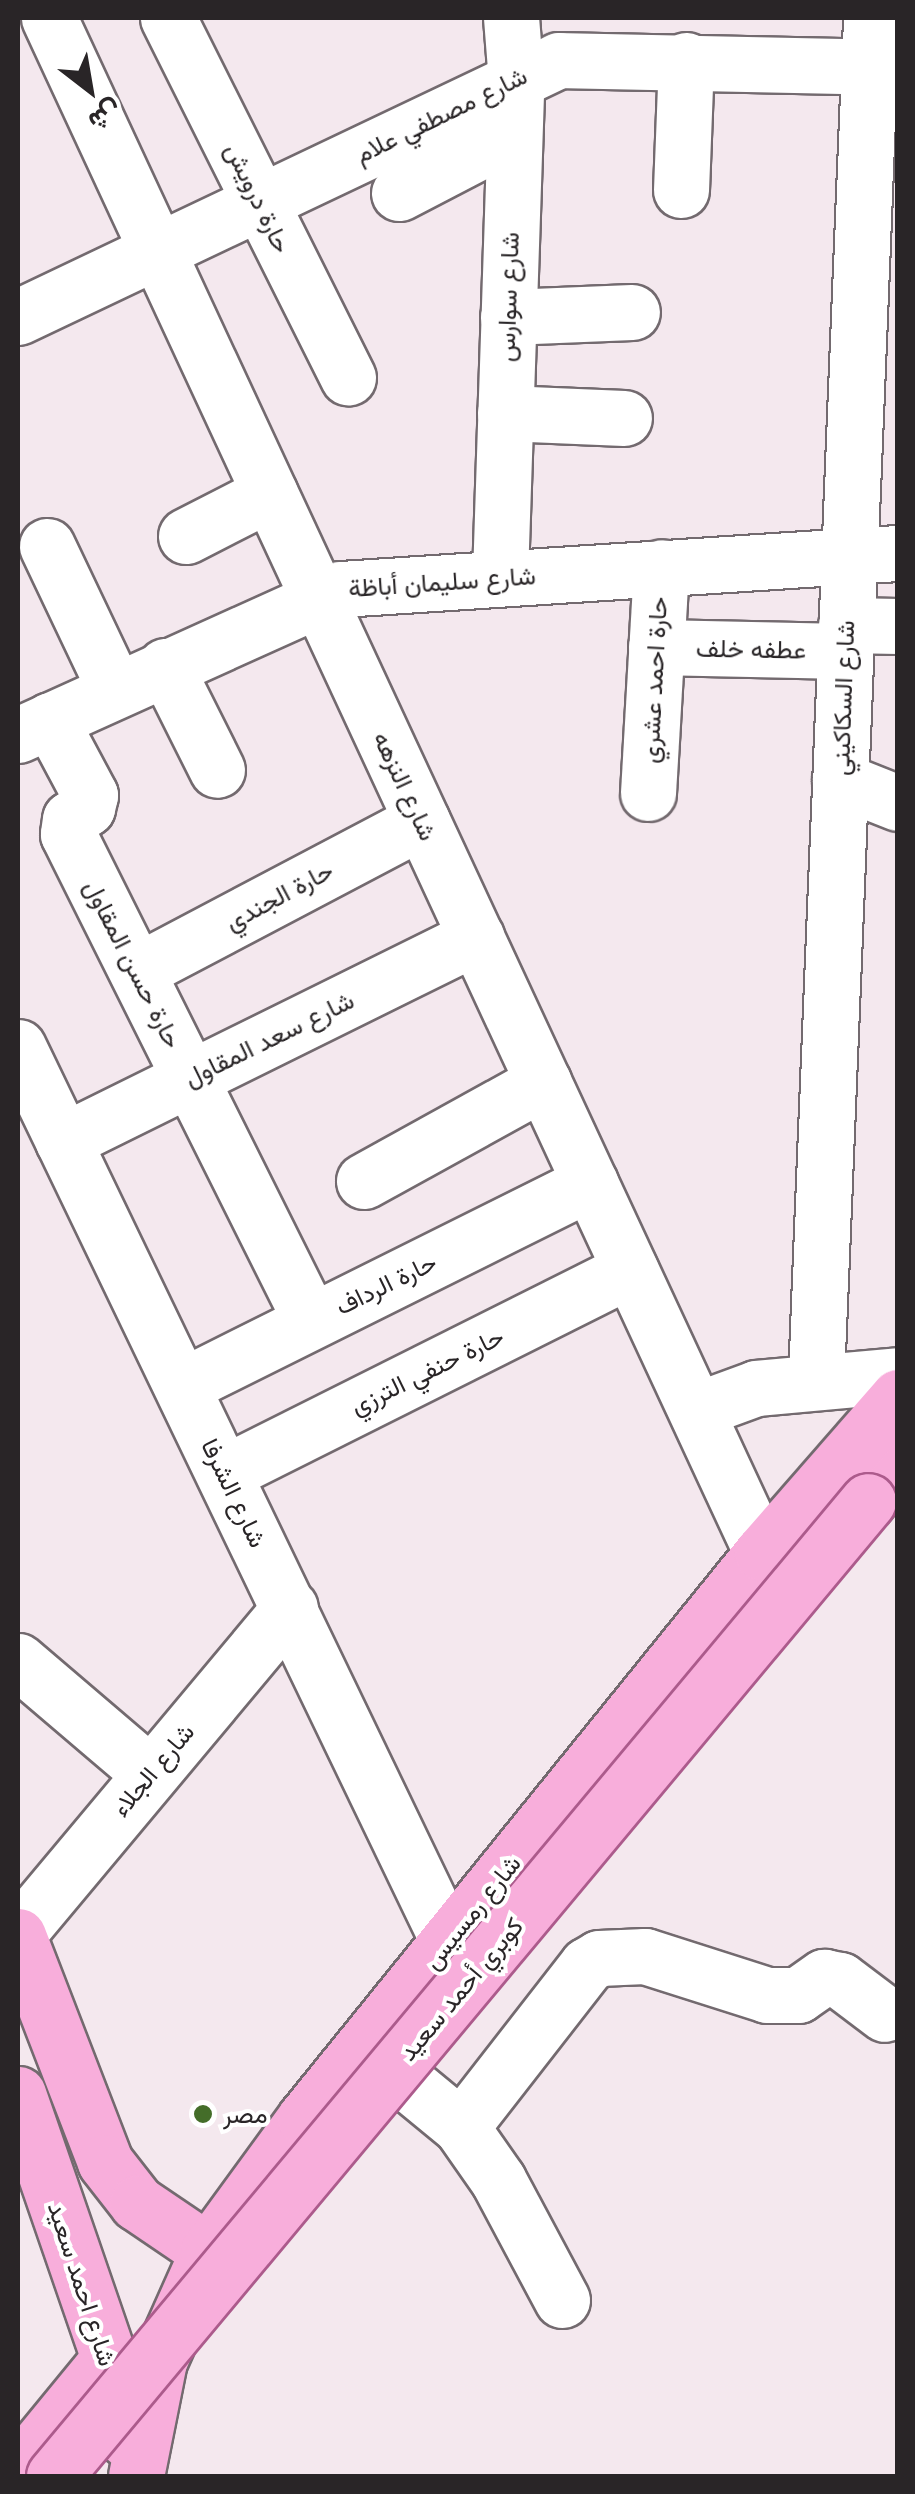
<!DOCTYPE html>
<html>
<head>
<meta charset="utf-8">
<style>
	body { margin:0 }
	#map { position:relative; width:915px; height:2494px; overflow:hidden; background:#f4e8ee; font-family:Arial,Vazirmatn,sans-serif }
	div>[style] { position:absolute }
	.roads { filter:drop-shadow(2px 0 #736a6f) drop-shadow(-2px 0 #736a6f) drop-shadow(0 2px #736a6f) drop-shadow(0 -2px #736a6f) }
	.minor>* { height:55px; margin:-27.5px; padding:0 27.5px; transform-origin:27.5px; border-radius:27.5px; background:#fff }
	.major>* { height:55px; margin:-27.5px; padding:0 27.5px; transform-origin:27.5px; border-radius:27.5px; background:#f8aedb }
	.bridges { filter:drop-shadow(2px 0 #ac5b8c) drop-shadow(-2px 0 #ac5b8c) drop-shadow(0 2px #ac5b8c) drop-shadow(0 -2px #ac5b8c) }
	.major-bridge>* { height:55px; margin:-27.5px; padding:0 27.5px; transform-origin:27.5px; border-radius:27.5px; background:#f8aedb }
	.dots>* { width:28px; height:28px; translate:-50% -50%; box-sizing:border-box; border:5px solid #fff; border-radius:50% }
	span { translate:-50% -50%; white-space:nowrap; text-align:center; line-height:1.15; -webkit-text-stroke:8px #fff; paint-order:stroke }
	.street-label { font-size:25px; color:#292527 }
	.poi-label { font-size:25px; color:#292527 }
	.left { translate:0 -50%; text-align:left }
	.frame { position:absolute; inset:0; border:20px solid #292527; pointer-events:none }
	.north { position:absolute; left:40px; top:40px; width:100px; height:100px; -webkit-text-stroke:8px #fff; paint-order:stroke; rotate:149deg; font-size:28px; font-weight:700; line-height:40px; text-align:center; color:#292527 }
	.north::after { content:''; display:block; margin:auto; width:35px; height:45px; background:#292527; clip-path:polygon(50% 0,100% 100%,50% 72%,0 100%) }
</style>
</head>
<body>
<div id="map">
	<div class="roads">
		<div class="minor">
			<div style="left:49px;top:18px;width:1693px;rotate:65.09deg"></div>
			<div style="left:168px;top:18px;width:402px;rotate:63.4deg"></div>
			<div style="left:681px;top:190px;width:130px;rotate:-87.8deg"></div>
			<div style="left:399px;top:193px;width:128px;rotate:-27.4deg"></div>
			<div style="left:18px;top:317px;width:599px;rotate:-25.41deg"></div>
			<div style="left:559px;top:60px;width:339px;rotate:1.2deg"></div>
			<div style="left:508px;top:317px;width:124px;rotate:-2.3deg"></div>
			<div style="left:505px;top:413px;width:119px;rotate:2.4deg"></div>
			<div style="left:186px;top:536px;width:94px;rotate:-27.1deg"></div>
			<div style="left:47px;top:546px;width:158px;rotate:64.6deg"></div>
			<div style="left:500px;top:576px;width:495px;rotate:-88.1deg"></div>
			<div style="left:516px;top:81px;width:63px;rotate:-94.5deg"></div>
			<div style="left:846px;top:625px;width:52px;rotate:1.1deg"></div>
			<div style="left:656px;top:647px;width:189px;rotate:1.2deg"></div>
			<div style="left:165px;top:666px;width:116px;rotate:63.4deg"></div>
			<div style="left:50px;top:720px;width:85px;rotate:61.9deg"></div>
			<div style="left:90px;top:795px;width:13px;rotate:103deg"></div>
			<div style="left:87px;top:808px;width:20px;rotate:147deg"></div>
			<div style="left:70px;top:819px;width:15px;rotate:98deg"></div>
			<div style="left:68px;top:834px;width:544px;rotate:63.48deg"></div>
			<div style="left:18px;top:735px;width:354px;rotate:-24.3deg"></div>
			<div style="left:341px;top:589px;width:558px;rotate:-3.7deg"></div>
			<div style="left:840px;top:780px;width:62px;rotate:21.6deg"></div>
			<div style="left:648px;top:793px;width:226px;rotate:-86.7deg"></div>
			<div style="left:137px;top:971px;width:322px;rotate:-27.8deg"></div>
			<div style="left:18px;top:1047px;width:992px;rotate:64.31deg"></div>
			<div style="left:63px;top:1141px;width:461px;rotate:-26.3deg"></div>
			<div style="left:364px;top:1181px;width:205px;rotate:-28.9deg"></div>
			<div style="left:816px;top:1378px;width:1361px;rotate:-87.68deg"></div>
			<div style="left:182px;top:1386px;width:456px;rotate:-26.5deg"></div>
			<div style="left:699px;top:1409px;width:61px;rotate:-20.2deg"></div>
			<div style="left:756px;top:1388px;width:143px;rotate:-5.2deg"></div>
			<div style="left:224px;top:1473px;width:454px;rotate:-26.6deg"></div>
			<div style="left:18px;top:1661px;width:172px;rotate:40.5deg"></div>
			<div style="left:18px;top:1933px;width:424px;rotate:-50.1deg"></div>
			<div style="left:364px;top:2047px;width:126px;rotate:39.5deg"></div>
			<div style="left:461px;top:2127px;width:65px;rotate:55.1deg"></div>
			<div style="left:498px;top:2180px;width:136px;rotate:61.9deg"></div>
			<div style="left:461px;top:2127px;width:205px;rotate:-52.1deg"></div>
			<div style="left:587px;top:1965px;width:14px;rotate:-30deg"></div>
			<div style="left:599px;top:1958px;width:46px;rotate:-2.5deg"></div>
			<div style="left:645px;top:1956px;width:128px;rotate:17.7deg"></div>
			<div style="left:767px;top:1995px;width:31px"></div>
			<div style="left:798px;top:1995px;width:32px;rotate:-35deg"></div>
			<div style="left:824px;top:1977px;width:16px;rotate:11deg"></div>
			<div style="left:840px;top:1980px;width:56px;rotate:37.1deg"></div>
		</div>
		<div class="major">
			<div style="left:868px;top:1501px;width:48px;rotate:-51deg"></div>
			<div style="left:18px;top:1936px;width:242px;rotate:68.9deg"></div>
			<div style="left:105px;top:2162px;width:52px;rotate:52deg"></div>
			<div style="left:137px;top:2203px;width:86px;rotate:34.1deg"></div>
			<div style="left:18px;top:2094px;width:280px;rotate:71deg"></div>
			<div style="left:109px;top:2359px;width:82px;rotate:78deg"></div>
			<div style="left:18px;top:2470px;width:144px;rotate:-50.7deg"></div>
			<div style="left:136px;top:2476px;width:117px;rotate:-78.7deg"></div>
			<div style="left:159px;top:2361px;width:120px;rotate:-66deg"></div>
			<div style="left:208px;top:2251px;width:165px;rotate:-53.9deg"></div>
			<div style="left:305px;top:2118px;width:727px;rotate:-51.03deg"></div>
			<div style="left:762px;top:1553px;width:207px;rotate:-48.9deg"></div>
		</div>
	</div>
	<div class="bridges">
		<div class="major-bridge">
			<div style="left:54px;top:2476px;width:1270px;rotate:-50.14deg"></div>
		</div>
	</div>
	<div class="dots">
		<div style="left:203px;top:2114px;background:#446d29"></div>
	</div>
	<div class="street-label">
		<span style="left:441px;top:115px;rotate:-26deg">شارع مصطفي علام</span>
		<span style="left:258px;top:198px;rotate:64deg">حارة درويش</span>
		<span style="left:508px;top:297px;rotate:-88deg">شارع سوارس</span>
		<span style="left:442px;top:582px;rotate:-4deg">شارع سليمان أباظة</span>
		<span style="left:751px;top:649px;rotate:1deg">عطفه خلف</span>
		<span style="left:654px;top:680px;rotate:-87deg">حارة احمد عشري</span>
		<span style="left:843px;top:698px;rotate:-88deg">شارع السكاكيني</span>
		<span style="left:405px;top:786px;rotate:65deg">شارع النزهه</span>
		<span style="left:279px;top:896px;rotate:-28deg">حارة الجندي</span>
		<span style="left:133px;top:964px;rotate:63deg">حارة حسن المقاول</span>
		<span style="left:269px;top:1039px;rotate:-26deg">شارع سعد المقاول</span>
		<span style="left:386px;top:1284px;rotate:-26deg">حارة الرداف</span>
		<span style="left:427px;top:1371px;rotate:-26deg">حارة حنفي الترزي</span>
		<span style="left:234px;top:1493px;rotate:64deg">شارع الشرفا</span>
		<span style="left:153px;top:1770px;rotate:-50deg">شارع الجلاء</span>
		<span style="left:472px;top:1912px;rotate:-51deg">شارع رمسيس</span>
		<span style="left:461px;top:1989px;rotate:-50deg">كوبري أحمد سعيد</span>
		<span style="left:82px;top:2284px;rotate:72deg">شارع احمد سعيد</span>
	</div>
	<div class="poi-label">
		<span class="left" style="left:223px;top:2114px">مصر</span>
	</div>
	<div class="frame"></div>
	<div class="north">ش</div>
</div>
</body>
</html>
